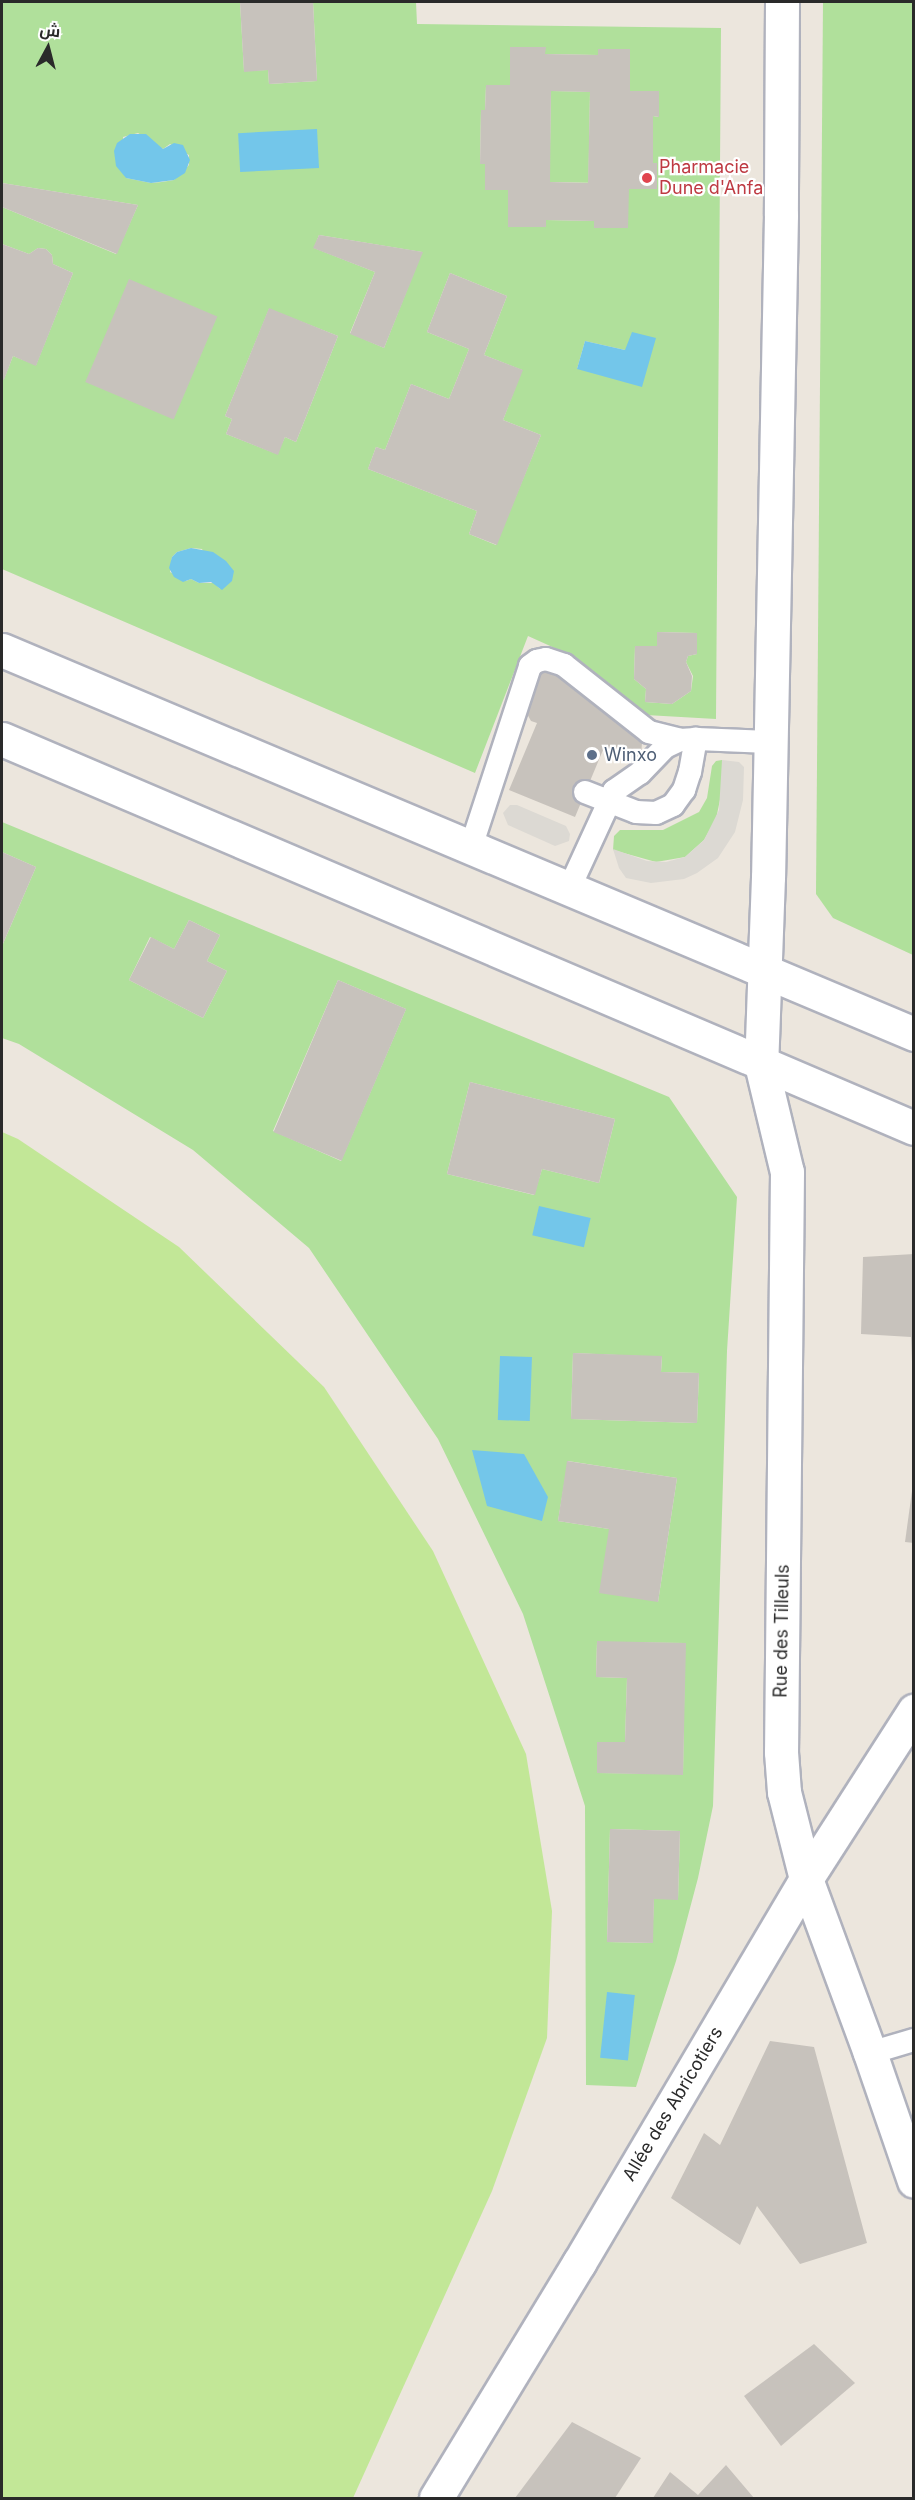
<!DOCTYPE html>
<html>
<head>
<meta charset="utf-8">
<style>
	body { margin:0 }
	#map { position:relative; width:915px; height:2500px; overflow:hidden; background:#ece6dd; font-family:Inter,Cairo,sans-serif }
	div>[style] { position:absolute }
	.green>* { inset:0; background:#b0e09b; transform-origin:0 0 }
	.pitch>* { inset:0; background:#c2e797 }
	.plaza>* { inset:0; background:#dcd9d3 }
	.water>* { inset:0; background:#73c6ea; transform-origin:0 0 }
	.building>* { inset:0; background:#c7c2bc; transform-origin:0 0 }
	.roads { filter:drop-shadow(2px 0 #b0b2bd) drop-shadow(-2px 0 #b0b2bd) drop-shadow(0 2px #b0b2bd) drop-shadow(0 -2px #b0b2bd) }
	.lane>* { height:22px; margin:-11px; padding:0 11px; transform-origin:11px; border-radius:11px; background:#fff }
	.street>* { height:33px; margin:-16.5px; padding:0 16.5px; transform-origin:16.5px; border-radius:16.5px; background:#fff }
	.secondary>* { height:33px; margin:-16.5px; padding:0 16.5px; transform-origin:16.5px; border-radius:16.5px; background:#fff }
	.dots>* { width:16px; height:16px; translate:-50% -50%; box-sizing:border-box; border:3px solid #fff; border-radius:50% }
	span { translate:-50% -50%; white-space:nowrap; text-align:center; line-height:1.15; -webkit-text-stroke:4.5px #fff; paint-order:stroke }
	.health-label { font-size:18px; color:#be3a42 }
	.left { translate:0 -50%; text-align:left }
	.service-label { font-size:18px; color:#4e5e75 }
	.street-label { font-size:18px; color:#2a2a2a }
	.frame { position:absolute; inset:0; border:3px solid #2a2a2a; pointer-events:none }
	.north { position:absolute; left:18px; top:18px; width:60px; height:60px; -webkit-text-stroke:4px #fff; paint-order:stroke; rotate:7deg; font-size:16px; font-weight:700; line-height:24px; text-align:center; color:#2a2a2a }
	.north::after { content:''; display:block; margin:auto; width:21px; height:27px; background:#2a2a2a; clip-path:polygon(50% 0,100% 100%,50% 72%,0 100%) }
</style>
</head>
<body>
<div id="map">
	<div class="green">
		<div style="clip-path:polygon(evenodd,3px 2px,240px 2px,244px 71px,268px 70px,269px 84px,317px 81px,313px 2px,416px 2px,417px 24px,721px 28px,716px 719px,646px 715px,568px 654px,528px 636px,475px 773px,2px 569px,2px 379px,4px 379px,13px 356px,36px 365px,73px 273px,53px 264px,52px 255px,46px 249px,38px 248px,29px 254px,2px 244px,2px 207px,116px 254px,138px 205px,2px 183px,3px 2px,510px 47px,545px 47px,545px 54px,598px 55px,598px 49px,630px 49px,630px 91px,659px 91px,658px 117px,653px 116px,653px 163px,657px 163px,657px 188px,629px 189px,594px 227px,594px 221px,546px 220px,546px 227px,508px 190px,485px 189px,485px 164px,480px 163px,481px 111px,485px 110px,486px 86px,510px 85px,510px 47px,3px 2px,138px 133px,163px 149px,170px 144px,189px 155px,189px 165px,174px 180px,162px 182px,151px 183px,126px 178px,123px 137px,138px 133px,3px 2px,319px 235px,422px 252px,384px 348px,350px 333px,375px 272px,314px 248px,319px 235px,3px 2px,450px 273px,507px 296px,484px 355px,522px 370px,503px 420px,541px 435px,496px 545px,469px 534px,477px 511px,368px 469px,376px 447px,385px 450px,411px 384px,449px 399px,469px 349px,427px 332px,450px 273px,3px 2px,269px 309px,338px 336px,296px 442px,285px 437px,277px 454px,226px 434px,232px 419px,225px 416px,269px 309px,3px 2px,585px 341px,625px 350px,577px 369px,585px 341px,3px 2px,191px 548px,202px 549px,220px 589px,215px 583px,199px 583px,191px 579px,186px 581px,170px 572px,172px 557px,177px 552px,191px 548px,3px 2px,657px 632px,697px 633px,697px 654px,688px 656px,686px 662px,693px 676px,691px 691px,672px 704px,645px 702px,646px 689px,634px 679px,635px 646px,657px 646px,657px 632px)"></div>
		<div style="clip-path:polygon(823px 2px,913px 2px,913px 955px,833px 918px,816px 894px)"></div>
		<div style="left:551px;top:91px;width:39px;height:91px;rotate:1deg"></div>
		<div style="clip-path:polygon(722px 760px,722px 790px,716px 819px,704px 840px,685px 857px,656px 862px,613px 850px,614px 836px,620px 830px,663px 830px,699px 812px,707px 798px,712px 766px,716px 761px)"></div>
		<div style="clip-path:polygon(evenodd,2px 822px,669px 1097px,737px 1197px,727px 1351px,713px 1806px,698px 1878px,676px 1961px,636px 2087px,586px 2085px,585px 1806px,523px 1614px,438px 1439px,309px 1248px,193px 1150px,19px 1044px,2px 1038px,2px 946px,36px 867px,2px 852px,2px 822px,189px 920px,220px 935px,207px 961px,227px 971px,203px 1018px,129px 980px,150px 937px,174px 949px,189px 920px,2px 822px,338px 980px,406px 1009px,341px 1161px,273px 1131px,338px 980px,2px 822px,470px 1082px,615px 1119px,599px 1183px,542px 1169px,534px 1195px,447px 1174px,470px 1082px,2px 822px,573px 1353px,662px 1357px,661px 1372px,699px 1373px,697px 1423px,571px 1419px,573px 1353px,2px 822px,568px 1461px,677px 1478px,658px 1602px,609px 1529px,558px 1521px,568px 1461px,2px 822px,597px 1642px,685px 1643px,683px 1774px,597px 1773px,597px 1742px,625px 1742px,627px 1678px,596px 1677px,597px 1642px,2px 822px,610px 1829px,680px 1831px,678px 1899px,654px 1899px,652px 1943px,607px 1942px,610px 1829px)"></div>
	</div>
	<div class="pitch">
		<div style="clip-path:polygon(2px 1132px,18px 1139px,179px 1247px,324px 1387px,433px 1551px,526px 1754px,552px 1911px,547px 2038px,492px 2191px,353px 2498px,2px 2498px)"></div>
	</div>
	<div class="plaza">
		<div style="clip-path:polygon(722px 760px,739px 762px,744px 767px,743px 800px,735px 832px,718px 858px,697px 873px,684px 879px,651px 883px,626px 878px,619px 868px,613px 849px,647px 861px,666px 862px,685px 857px,704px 840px,719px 810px)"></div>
		<div style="clip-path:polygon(510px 805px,517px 805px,566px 826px,570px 834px,569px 841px,555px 846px,508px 825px,503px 813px)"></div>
	</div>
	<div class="water">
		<div style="left:317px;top:129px;width:39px;height:79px;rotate:87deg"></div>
		<div style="clip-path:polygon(130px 134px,146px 134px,163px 149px,174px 143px,183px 145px,190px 160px,185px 173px,174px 180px,151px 183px,126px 178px,116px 166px,114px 151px,117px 143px)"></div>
		<div style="clip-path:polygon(632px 332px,656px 338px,642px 387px,577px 369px,585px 341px,625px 350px)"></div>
		<div style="clip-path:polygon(191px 548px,213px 552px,226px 561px,234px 571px,232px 581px,222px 590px,211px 582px,199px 583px,191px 579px,183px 582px,174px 577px,169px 568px,172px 557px,177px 552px)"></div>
		<div style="left:539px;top:1206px;width:53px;height:30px;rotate:13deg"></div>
		<div style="left:500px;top:1356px;width:32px;height:64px;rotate:2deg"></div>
		<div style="clip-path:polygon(472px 1450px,524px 1454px,548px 1497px,542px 1521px,487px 1506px)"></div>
		<div style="left:607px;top:1992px;width:28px;height:66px;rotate:6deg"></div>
	</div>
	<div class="building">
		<div style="clip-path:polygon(240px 2px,313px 2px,317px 81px,269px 84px,268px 70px,244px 72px)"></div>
		<div style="clip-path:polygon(evenodd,510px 47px,546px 47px,545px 54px,598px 55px,598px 49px,630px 49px,630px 91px,659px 91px,659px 117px,653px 116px,653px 163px,657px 163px,657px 189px,629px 189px,628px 228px,594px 228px,594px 221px,546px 220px,546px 227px,508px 227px,508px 190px,485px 190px,485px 164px,480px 164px,481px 110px,485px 110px,486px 85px,510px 85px,510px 47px,551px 91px,590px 92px,588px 183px,550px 182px,551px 91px)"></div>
		<div style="clip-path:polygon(2px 183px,138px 205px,117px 254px,2px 207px)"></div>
		<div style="clip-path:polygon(319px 235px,423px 252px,384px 348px,350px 334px,375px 272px,313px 248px)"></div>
		<div style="clip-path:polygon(2px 244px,29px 254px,38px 248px,46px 249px,52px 255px,53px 264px,73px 273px,36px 366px,13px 356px,4px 380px,2px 379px)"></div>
		<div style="clip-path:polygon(450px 273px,507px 296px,484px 355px,523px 370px,503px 420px,541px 435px,497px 545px,469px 534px,477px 511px,368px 469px,376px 447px,385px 450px,411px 384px,449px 399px,469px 349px,427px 332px)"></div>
		<div style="left:129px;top:279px;width:96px;height:112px;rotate:23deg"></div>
		<div style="clip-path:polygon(269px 308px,338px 336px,296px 442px,285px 437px,278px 455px,226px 434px,232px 419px,225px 416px)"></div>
		<div style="clip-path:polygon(657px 632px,697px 633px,697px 654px,688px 656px,686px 662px,692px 676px,691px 691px,672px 704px,645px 702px,646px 689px,634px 679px,635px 646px,657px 646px)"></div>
		<div style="clip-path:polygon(553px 669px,640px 739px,642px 743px,641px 755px,633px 760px,603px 750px,575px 817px,509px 790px,537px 723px,531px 721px,526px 712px,536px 676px,543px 670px)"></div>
		<div style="clip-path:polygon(2px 852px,36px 867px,2px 946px)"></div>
		<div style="clip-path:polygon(189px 920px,220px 935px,207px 961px,227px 971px,203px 1018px,129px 980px,151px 937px,174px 949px)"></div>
		<div style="left:338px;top:980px;width:74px;height:165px;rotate:23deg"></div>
		<div style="clip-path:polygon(470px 1082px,615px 1119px,599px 1183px,542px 1169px,535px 1195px,447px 1174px)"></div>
		<div style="clip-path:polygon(914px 1254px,914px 1362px,912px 1362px,911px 1337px,861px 1334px,863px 1257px)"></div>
		<div style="clip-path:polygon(573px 1353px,662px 1356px,661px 1372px,699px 1373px,697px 1423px,571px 1419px)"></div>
		<div style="clip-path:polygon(567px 1461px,677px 1478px,658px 1602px,599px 1593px,609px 1529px,558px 1521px)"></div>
		<div style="clip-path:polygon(912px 1491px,914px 1491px,914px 1543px,905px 1542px)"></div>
		<div style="clip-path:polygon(597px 1641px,686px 1643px,683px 1775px,597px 1773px,597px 1742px,625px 1742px,627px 1678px,596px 1677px)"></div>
		<div style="clip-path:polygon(610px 1829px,680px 1831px,678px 1900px,654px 1899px,653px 1943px,607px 1942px)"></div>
		<div style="clip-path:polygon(770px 2041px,814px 2047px,867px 2243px,800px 2264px,757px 2206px,740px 2245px,671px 2198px,704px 2133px,720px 2145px)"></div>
		<div style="clip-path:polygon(814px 2344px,855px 2383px,781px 2446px,744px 2396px)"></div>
		<div style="clip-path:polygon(572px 2422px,641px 2458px,615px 2498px,515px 2498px)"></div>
		<div style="clip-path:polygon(726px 2465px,754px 2498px,653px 2498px,670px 2472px,698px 2495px)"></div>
	</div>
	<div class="roads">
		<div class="lane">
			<div style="left:585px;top:792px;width:55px;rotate:21.4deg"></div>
			<div style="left:636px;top:812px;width:20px;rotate:3deg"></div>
			<div style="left:656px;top:813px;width:19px;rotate:-25deg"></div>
			<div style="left:673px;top:805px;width:19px;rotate:-54deg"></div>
			<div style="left:684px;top:790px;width:19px;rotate:-72deg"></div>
			<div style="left:690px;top:772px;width:34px;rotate:-80deg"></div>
			<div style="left:471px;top:847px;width:190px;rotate:-71.9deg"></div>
			<div style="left:530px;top:666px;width:9px;rotate:-36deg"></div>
			<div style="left:537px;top:661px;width:9px;rotate:-13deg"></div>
			<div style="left:546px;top:659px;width:19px;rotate:18deg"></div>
			<div style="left:564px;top:665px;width:108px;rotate:38.2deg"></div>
			<div style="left:649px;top:732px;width:32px;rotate:14deg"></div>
			<div style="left:569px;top:889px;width:108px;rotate:-65.3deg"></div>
			<div style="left:614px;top:791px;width:32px;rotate:-35deg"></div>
			<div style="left:640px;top:773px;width:36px;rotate:-46deg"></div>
			<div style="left:665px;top:747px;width:17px;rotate:-25deg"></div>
			<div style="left:680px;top:740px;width:16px;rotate:-4deg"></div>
			<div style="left:696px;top:739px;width:74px;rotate:2.3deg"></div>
			<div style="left:870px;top:2053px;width:46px;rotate:-16.5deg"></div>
		</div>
		<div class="street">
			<div style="left:436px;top:2498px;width:275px;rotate:-58.7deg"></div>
			<div style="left:579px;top:2263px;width:446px;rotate:-59.4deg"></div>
			<div style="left:806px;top:1879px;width:200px;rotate:-57.3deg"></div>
		</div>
		<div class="secondary">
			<div style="left:782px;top:2px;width:213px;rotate:90.3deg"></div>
			<div style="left:781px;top:215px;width:662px;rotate:91.12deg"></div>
			<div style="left:768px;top:877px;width:187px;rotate:92.1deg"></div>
			<div style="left:761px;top:1064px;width:111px;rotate:76.5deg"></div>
			<div style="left:787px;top:1172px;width:580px;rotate:90.59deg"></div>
			<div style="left:781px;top:1752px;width:40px;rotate:85.7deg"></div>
			<div style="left:784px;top:1792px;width:90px;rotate:75.8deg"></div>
			<div style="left:806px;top:1879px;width:185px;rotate:69.8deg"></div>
			<div style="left:870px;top:2053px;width:135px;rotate:71deg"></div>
			<div style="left:2px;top:650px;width:990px;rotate:22.83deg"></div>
			<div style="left:2px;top:739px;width:991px;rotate:23.1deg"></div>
		</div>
	</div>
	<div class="dots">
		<div style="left:647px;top:178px;background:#e0444e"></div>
		<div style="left:592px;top:755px;background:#5c6f8a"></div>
	</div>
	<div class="health-label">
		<span class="left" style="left:659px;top:178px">Pharmacie<br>Dune d'Anfa</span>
	</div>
	<div class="service-label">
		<span class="left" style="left:604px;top:755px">Winxo</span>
	</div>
	<div class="street-label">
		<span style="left:782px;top:1631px;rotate:-89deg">Rue des Tilleuls</span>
		<span style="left:673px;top:2104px;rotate:-59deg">Allée des Abricotiers</span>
	</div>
	<div class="frame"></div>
	<div class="north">ش</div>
</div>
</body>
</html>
